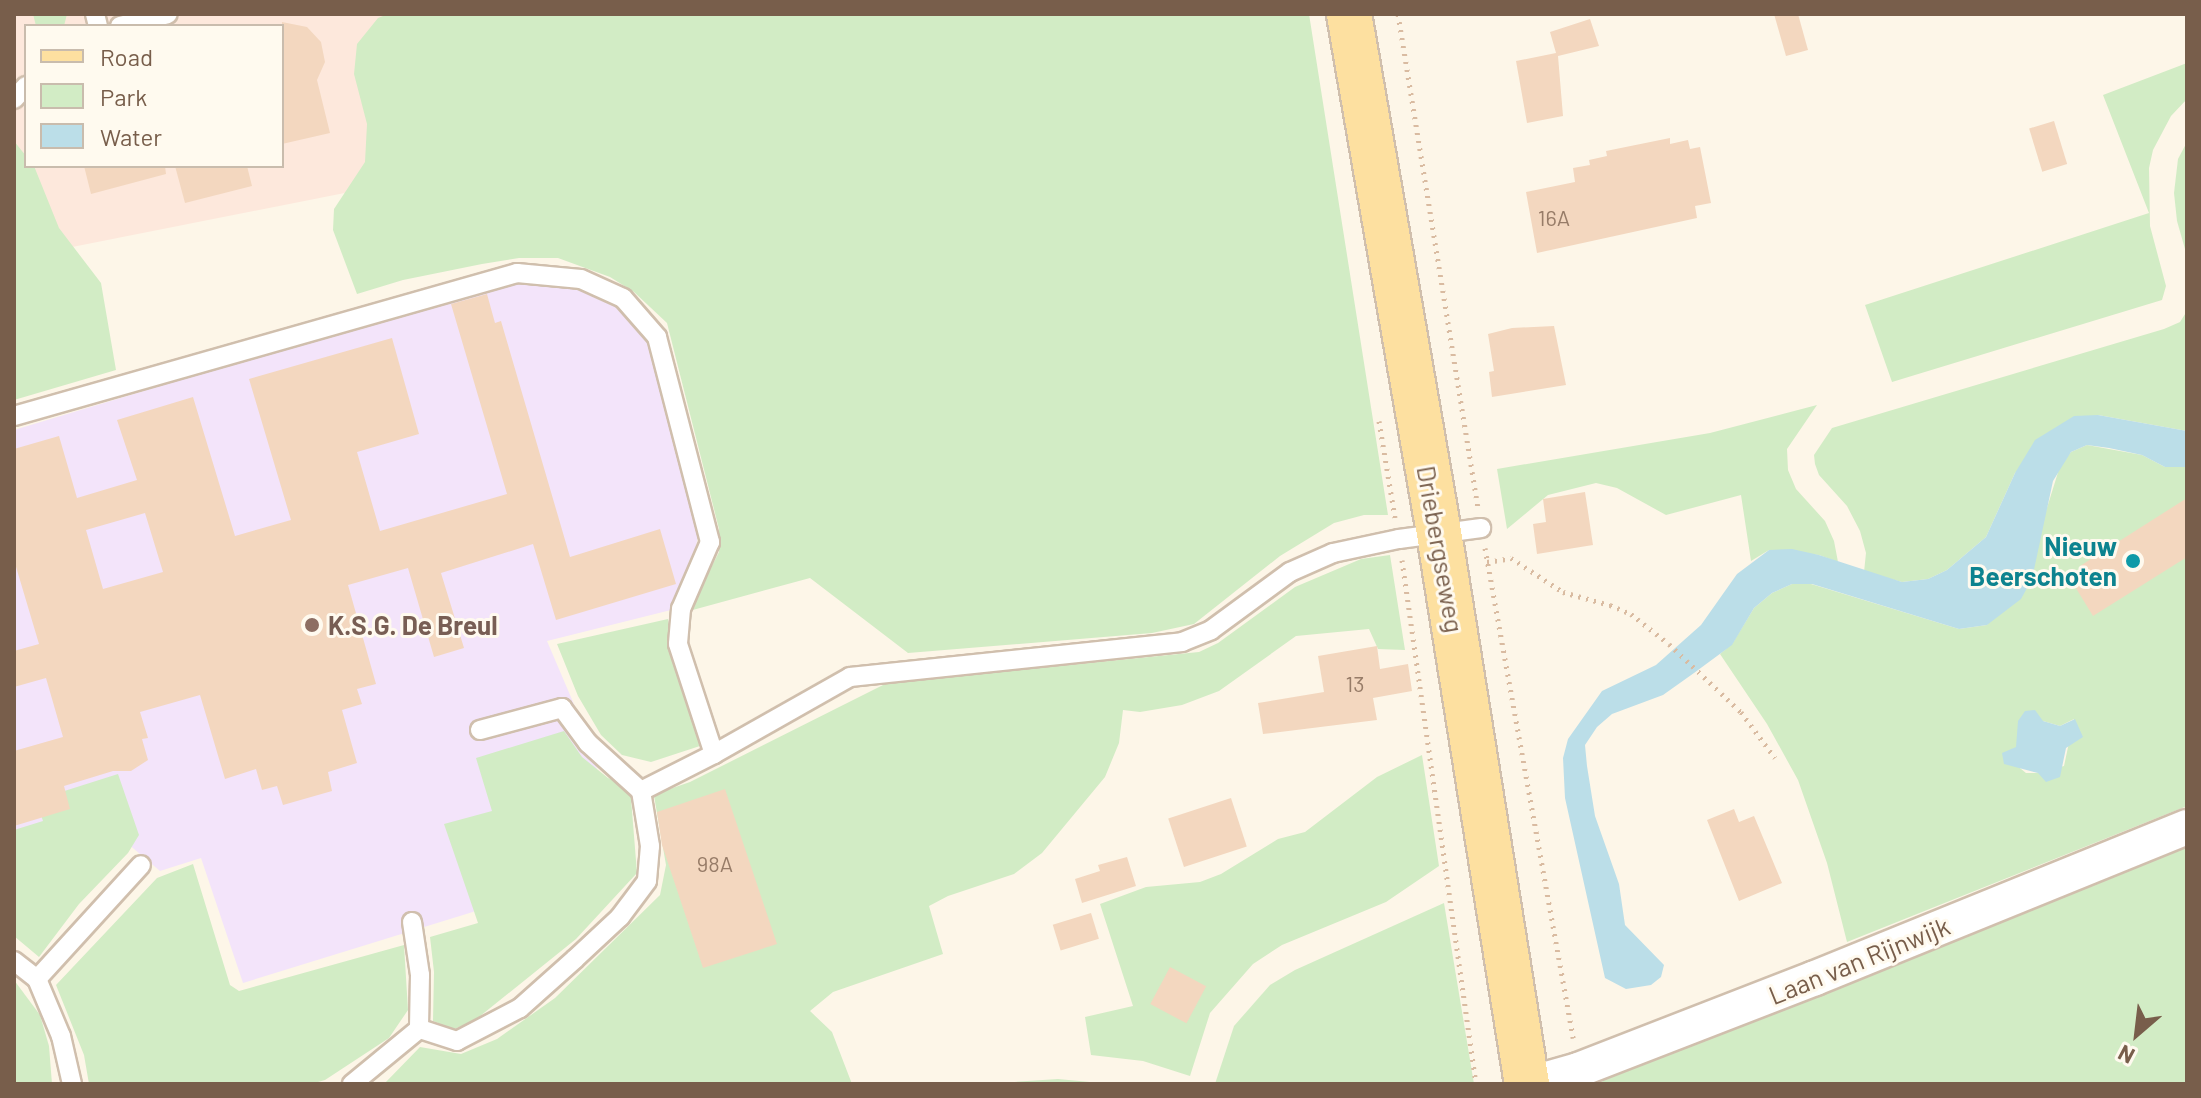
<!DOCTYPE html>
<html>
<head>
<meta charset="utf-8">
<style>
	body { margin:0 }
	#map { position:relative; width:2201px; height:1098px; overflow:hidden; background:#fdf6e8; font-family:Barlow,sans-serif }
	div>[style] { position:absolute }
	.commercial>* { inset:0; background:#fde8dc }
	.education>* { inset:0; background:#f3e4fa }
	.green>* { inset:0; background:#d2ecc5 }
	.water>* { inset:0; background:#bbdee8 }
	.building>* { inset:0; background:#f3d7bf; transform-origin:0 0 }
	.path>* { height:5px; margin-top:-2.5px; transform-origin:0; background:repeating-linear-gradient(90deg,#d9bba1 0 2px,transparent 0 8px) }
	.roads { filter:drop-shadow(2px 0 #d0bfad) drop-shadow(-2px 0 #d0bfad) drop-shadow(0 2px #d0bfad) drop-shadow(0 -2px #d0bfad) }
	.service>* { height:18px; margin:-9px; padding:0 9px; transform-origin:9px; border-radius:9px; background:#fff }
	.minor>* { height:34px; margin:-17px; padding:0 17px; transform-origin:17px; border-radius:17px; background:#fff }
	.primary>* { height:44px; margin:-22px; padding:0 22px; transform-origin:22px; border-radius:22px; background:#fde0a0 }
	.dots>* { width:22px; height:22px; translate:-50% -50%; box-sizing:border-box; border:4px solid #fffaef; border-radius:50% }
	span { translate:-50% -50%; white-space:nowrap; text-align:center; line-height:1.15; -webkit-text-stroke:6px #fffaef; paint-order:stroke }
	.number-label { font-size:22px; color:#977c68 }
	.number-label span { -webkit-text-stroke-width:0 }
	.culture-label { font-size:26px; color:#0d838f; font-weight:700 }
	.right { translate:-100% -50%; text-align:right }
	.street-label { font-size:26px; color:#785e4b }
	.education-label { font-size:26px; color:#785e54; font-weight:700 }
	.left { translate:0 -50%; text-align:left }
	.frame { position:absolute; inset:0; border:16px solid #785e4b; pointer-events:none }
	.legend { position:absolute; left:24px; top:24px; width:260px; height:144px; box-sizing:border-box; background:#fffaef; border:2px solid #c9bcad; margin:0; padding:10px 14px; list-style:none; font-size:24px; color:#785e4b }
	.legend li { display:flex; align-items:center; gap:16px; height:40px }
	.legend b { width:40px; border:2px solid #c9bcad }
	.north { position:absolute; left:2097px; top:994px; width:80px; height:80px; -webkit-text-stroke:6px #fffaef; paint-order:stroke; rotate:208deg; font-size:22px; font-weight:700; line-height:32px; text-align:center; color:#785e4b }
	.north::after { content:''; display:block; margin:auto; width:28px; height:36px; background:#785e4b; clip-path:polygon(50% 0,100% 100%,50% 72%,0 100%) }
</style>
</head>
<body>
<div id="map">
	<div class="commercial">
		<div style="clip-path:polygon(evenodd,14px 14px,464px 14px,385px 185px,47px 252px,14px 176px,14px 14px,26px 26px,282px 26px,282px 166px,26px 166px,26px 26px)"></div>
	</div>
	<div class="education">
		<div style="clip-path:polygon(513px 280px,576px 285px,619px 304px,656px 349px,699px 531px,694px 556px,671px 610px,547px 641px,582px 723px,628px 864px,243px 983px,201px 858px,160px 871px,127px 843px,14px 878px,14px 430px)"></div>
	</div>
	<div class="green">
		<div style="clip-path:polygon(33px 14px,67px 14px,64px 26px,36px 26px)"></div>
		<div style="clip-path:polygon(388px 14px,1309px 14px,1388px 515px,1364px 515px,1334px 523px,1280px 556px,1194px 624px,1152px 633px,908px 653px,810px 578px,689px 611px,719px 552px,719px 529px,667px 323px,634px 292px,610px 277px,558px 258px,519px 258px,482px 264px,403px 280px,357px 294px,333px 230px,334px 209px,365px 162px,367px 124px,354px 74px,357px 44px,378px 18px)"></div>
		<div style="clip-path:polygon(2187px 63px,2187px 99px,2171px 116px,2153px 150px,2149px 168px,2150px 226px,2166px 286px,2162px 300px,1892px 382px,1865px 305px,2149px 213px,2103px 95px)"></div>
		<div style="clip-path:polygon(14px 141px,26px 156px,26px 166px,34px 166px,59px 228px,101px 283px,116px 370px,14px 400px)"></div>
		<div style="clip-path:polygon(2187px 142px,2187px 256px,2177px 221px,2174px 193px,2178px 159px)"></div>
		<div style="clip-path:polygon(2187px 311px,2187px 431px,2098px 415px,2015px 473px,1986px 537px,1947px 570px,1928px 579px,1902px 582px,1864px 572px,1866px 553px,1860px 531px,1847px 506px,1819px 475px,1815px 464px,1814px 455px,1832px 428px,2164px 329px,2180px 322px)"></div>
		<div style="clip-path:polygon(1817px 405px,1787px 449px,1788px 470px,1796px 489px,1825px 521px,1834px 541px,1838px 562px,1819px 555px,1769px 550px,1751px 561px,1741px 495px,1666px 515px,1617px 488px,1596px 483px,1548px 495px,1507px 529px,1497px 469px,1710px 433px)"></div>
		<div style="clip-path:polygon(evenodd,2087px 445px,2142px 455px,2165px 467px,2187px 467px,2187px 806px,1847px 942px,1827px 863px,1798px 780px,1767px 724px,1720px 654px,1732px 644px,1754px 608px,1772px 593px,1792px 584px,1811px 584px,1959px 629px,1987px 625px,2046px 511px,2060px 466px,2071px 452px,2087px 445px,2074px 719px,2064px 766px,2038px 773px,2026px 773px,2015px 764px,2017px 747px,2043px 721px,2060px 726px,2074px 719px)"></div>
		<div style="clip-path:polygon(1390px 555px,1405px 650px,1378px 649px,1369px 629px,1296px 636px,1219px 691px,1182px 705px,1140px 712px,1123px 710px,1119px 743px,1105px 777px,1042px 853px,1014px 874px,948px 896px,929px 906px,943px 954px,833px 992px,810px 1011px,832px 1032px,852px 1084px,384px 1084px,420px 1047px,461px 1054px,497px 1039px,555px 998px,660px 895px,666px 865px,653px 790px,661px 792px,690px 782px,887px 683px,1199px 652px,1218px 643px,1295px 587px,1361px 559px)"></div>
		<div style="clip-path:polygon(668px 619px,677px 662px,703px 745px,651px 762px,622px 755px,601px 735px,578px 696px,557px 644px)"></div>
		<div style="clip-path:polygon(564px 731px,582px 757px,608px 778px,630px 786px,637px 873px,576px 939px,474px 1021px,454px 1029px,433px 1021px,434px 972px,430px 937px,478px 923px,444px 824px,492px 811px,476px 758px)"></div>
		<div style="clip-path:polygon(1422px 755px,1439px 866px,1386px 902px,1282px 945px,1253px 964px,1210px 1013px,1190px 1076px,1143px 1061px,1091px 1055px,1085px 1017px,1133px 1006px,1100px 904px,1146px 887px,1200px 882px,1221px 874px,1278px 839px,1305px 832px,1377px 777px)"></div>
		<div style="clip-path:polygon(118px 774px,139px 835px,128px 853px,79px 904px,39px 957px,14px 936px,14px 830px,43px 821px,36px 800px)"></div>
		<div style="clip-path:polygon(2187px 847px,2187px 1084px,1603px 1084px,1602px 1080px)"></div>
		<div style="clip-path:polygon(193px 864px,230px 985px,239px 991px,404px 945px,408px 1010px,389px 1038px,325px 1080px,311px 1084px,89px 1084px,84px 1055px,56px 985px,157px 878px)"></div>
		<div style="clip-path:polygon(1444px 903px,1474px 1084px,1215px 1084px,1234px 1026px,1270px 985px,1295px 970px)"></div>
		<div style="clip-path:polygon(14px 980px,40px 1015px,49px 1046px,52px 1084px,14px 1084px)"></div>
		<div style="clip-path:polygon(1058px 1079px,1111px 1084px,980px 1084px,982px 1084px)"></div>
	</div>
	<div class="water">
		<div style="clip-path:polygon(2098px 415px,2187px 431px,2187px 467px,2165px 467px,2142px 455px,2109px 448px,2087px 445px,2071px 452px,2053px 481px,2032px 579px,2021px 599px,1987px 625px,1959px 629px,1812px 584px,1792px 584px,1772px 593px,1754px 608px,1732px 645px,1694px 673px,1663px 695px,1612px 714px,1597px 727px,1585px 745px,1587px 766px,1595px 816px,1619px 884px,1625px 925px,1664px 965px,1661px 977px,1651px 985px,1626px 989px,1605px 978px,1565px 798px,1563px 758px,1568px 739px,1602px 691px,1656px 665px,1701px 625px,1737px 574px,1769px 550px,1792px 549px,1819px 555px,1902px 582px,1928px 579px,1947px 570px,1986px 537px,2015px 473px,2035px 440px,2074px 416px)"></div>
		<div style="clip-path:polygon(2035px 710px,2043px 721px,2060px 726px,2075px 719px,2083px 737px,2066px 748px,2060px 777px,2046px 782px,2038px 773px,2004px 764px,2002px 753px,2016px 747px,2018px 721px,2025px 711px)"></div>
	</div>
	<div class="building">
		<div style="clip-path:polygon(1774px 14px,1798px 14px,1808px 50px,1786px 56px)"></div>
		<div style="clip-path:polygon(1590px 19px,1599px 46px,1558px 56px,1563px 116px,1527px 123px,1516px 61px,1556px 53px,1550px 32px)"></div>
		<div style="clip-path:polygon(282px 22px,307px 27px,321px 42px,325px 62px,317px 80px,330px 133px,282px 144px)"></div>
		<div style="left:2054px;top:121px;width:45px;height:26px;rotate:73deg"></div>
		<div style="clip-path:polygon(1670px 138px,1670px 144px,1688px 140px,1690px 149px,1700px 147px,1711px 203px,1695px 206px,1697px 218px,1537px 253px,1526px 192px,1575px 182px,1573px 168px,1590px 165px,1589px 160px,1607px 156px,1606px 151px)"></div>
		<div style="clip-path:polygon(84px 166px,165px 166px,166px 174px,91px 194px)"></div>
		<div style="clip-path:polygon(175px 166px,247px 166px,252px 186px,185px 203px)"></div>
		<div style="clip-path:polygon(evenodd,487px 294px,495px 323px,501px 321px,570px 557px,660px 529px,676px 584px,556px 620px,533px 544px,441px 573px,464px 648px,434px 657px,408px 568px,348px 585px,376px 684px,357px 689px,362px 704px,342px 710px,357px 763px,328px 772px,332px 791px,283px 805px,277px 786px,262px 790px,256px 769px,225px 779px,200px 695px,140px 712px,148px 738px,142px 739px,148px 760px,131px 771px,113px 771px,64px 786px,70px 809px,14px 826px,14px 751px,63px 737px,46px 678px,14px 687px,14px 651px,39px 644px,14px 560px,14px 449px,59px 436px,77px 498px,137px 480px,117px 420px,193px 397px,235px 536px,291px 520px,249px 379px,392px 338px,419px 434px,357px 452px,380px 531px,507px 494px,451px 304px,487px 294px,145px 513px,163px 572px,103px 589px,86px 530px,145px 513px)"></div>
		<div style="clip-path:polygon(1554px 326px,1566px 385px,1492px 397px,1489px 372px,1494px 371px,1488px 334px,1512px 328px)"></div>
		<div style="clip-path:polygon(1585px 492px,1593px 545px,1537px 554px,1533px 524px,1546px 522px,1543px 499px)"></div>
		<div style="clip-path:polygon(2187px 498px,2187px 557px,2093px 616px,2074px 585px,2086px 577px,2080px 566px)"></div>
		<div style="clip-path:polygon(1377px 646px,1380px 669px,1408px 664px,1412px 691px,1373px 698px,1377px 720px,1263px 734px,1258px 703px,1324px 692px,1318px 656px)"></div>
		<div style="clip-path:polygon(725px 789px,777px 944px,703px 968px,662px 845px,657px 812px)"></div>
		<div style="left:1231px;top:798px;width:51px;height:66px;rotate:72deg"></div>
		<div style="clip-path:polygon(1734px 809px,1739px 822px,1754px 816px,1782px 883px,1739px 901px,1707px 820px)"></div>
		<div style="clip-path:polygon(1127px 857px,1136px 886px,1082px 903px,1075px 879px,1100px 871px,1098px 865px)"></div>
		<div style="left:1091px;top:913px;width:27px;height:40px;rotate:73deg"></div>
		<div style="left:1170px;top:967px;width:41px;height:42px;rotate:28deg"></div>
	</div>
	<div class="path">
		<div style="left:1398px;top:14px;width:499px;rotate:80.8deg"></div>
		<div style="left:1379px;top:421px;width:98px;rotate:80.6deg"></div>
		<div style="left:1485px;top:548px;width:498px;rotate:79.8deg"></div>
		<div style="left:1402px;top:560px;width:529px;rotate:81.96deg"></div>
		<div style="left:1487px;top:562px;width:24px;rotate:-9deg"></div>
		<div style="left:1511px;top:558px;width:62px;rotate:33.2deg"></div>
		<div style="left:1563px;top:592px;width:49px;rotate:15.5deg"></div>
		<div style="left:1610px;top:605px;width:23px;rotate:23deg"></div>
		<div style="left:1631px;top:614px;width:48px;rotate:38.3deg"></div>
		<div style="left:1669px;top:644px;width:99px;rotate:43.4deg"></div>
		<div style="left:1741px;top:712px;width:57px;rotate:53.5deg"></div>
	</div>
	<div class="roads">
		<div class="service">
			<div style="left:95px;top:14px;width:12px;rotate:76deg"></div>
			<div style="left:120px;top:26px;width:49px;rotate:-14deg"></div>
			<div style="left:14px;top:99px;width:18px;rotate:-47deg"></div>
			<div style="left:14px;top:416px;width:523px;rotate:-15.87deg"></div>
			<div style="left:517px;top:273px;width:64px;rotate:5.4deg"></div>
			<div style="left:581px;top:279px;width:46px;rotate:24.3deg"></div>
			<div style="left:623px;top:298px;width:52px;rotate:48.9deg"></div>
			<div style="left:657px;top:337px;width:212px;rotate:75.5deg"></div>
			<div style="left:710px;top:542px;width:73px;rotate:113.4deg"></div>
			<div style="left:681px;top:609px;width:35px;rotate:95deg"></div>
			<div style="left:678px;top:644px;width:116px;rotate:71.9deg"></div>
			<div style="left:714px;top:754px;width:82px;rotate:153.1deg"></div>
			<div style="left:641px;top:791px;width:56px;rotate:80.7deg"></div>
			<div style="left:650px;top:846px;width:35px;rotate:95deg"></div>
			<div style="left:647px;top:881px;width:45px;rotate:126.9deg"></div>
			<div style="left:620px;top:917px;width:62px;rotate:137deg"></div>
			<div style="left:575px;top:959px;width:74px;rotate:138.3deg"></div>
			<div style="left:520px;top:1008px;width:71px;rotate:152.4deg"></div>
			<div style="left:457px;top:1041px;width:40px;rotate:-162deg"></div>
			<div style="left:419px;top:1029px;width:87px;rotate:140.6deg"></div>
			<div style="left:480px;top:730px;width:85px;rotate:-15deg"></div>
			<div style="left:562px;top:708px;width:44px;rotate:53.4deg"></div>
			<div style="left:588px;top:743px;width:72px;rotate:42.2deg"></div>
			<div style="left:714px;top:754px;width:156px;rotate:-29.5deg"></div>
			<div style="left:850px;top:677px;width:334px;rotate:-6deg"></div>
			<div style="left:1182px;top:642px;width:31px;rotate:-22deg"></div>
			<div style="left:1211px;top:630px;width:98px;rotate:-36.3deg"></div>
			<div style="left:1290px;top:572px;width:47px;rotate:-23.8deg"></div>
			<div style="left:1333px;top:553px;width:67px;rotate:-12deg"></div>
			<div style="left:1399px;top:539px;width:83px;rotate:-7.6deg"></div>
			<div style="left:412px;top:922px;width:54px;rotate:81.4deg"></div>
			<div style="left:420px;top:975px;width:54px;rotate:91.1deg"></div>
			<div style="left:14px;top:961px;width:29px;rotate:38deg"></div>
			<div style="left:37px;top:979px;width:62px;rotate:67.2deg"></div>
			<div style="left:61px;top:1036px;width:49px;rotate:77.1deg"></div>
			<div style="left:37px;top:979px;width:154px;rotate:-47.6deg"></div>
		</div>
		<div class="minor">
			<div style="left:1529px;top:1084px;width:51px;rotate:-15.9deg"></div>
			<div style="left:1578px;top:1070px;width:254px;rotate:-21.2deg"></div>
			<div style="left:1815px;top:978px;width:401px;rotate:-22.1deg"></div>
		</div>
		<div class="primary">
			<div style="left:1349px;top:14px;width:527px;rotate:80.16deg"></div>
			<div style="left:1439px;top:533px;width:558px;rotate:80.93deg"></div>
		</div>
	</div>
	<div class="dots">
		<div style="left:2133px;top:561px;background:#0f9aa8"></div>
		<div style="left:312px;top:625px;background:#8d6e63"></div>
	</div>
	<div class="number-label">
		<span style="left:1554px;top:218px">16A</span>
		<span style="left:1355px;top:684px">13</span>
		<span style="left:715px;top:864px">98A</span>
	</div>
	<div class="culture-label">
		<span class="right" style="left:2117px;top:561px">Nieuw<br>Beerschoten</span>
	</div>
	<div class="street-label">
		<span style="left:1441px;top:549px;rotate:80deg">Driebergseweg</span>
		<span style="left:1859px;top:960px;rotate:-22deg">Laan van Rijnwijk</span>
	</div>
	<div class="education-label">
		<span class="left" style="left:328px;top:625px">K.S.G. De Breul</span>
	</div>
	<div class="frame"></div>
	<ul class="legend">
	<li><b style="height:10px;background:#fde0a0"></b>Road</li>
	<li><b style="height:22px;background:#d2ecc5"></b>Park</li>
	<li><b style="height:22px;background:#bbdee8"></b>Water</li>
	</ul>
	<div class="north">N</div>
</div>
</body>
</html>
